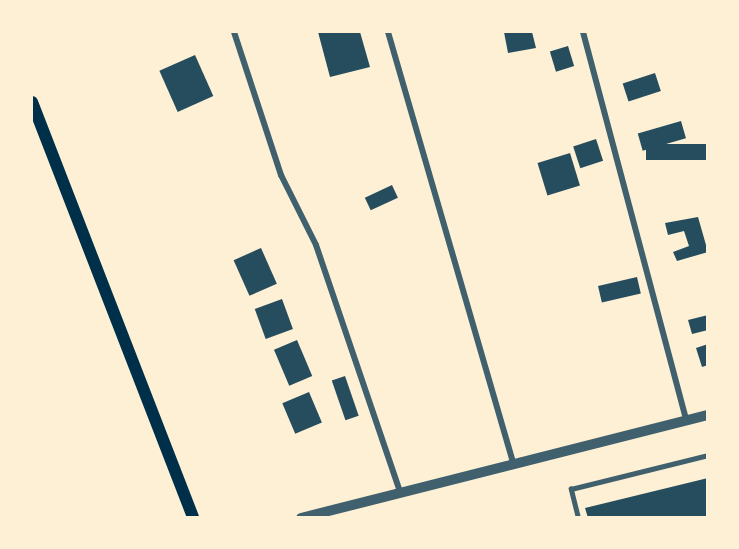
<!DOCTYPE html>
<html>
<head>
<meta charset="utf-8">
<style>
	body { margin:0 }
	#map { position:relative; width:739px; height:549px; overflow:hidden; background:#fdf0d5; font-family:"Nunito Sans",sans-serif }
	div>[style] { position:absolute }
	.building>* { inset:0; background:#264d5e; transform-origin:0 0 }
	.service>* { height:4.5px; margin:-2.25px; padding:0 2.25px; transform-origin:2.25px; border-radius:2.25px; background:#3f606c }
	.minor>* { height:6px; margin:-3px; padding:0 3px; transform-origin:3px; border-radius:3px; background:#3f606c }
	.tertiary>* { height:10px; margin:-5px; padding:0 5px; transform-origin:5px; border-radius:5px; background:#3f606c }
	.secondary>* { height:12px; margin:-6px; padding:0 6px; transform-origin:6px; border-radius:6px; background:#003049 }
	span { translate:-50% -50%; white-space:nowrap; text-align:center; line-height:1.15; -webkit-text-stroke:6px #fdf0d5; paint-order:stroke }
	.frame { position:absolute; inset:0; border:33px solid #fdf0d5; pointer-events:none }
</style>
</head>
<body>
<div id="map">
	<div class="building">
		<div style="clip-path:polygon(318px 32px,360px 32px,370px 67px,330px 77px)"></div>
		<div style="clip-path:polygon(504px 32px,532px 32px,536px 48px,508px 53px)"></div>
		<div style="left:568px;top:46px;width:21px;height:19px;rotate:73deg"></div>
		<div style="left:195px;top:55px;width:45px;height:39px;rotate:66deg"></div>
		<div style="left:655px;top:73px;width:19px;height:34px;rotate:72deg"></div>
		<div style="left:681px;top:121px;width:18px;height:45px;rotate:74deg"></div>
		<div style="left:596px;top:139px;width:23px;height:24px;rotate:72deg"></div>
		<div style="left:708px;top:144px;width:16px;height:62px;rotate:90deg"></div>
		<div style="left:570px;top:153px;width:34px;height:34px;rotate:73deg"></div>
		<div style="left:392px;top:185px;width:14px;height:30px;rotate:65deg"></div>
		<div style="clip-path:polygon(698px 217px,708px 252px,677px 261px,673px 252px,689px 246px,684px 231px,668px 235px,665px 223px)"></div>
		<div style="left:261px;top:248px;width:39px;height:30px;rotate:66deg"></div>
		<div style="left:637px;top:277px;width:17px;height:40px;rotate:77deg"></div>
		<div style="left:282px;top:299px;width:32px;height:29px;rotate:70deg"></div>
		<div style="clip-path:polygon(708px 315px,708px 330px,692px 334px,688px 320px)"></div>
		<div style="left:297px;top:340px;width:39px;height:25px;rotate:67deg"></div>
		<div style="clip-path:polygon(708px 344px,708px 365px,702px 367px,696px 348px)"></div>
		<div style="left:345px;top:376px;width:42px;height:14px;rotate:71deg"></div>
		<div style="left:309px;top:392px;width:33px;height:29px;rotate:67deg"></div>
		<div style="clip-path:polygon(708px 478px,708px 518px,588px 518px,585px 508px)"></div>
	</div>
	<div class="service">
		<div style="left:578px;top:518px;width:30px;rotate:-104deg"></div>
		<div style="left:571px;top:489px;width:141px;rotate:-13.9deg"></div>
	</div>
	<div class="minor">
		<div style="left:234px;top:32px;width:151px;rotate:71.8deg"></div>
		<div style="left:281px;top:175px;width:78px;rotate:63.4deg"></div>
		<div style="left:316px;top:245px;width:261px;rotate:71.2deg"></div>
		<div style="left:388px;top:32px;width:449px;rotate:73.8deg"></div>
		<div style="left:583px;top:32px;width:401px;rotate:75.1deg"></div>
	</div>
	<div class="tertiary">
		<div style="left:301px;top:518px;width:420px;rotate:-14.2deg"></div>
	</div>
	<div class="secondary">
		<div style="left:32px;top:102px;width:446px;rotate:68.8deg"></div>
	</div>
	<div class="frame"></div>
</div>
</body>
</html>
